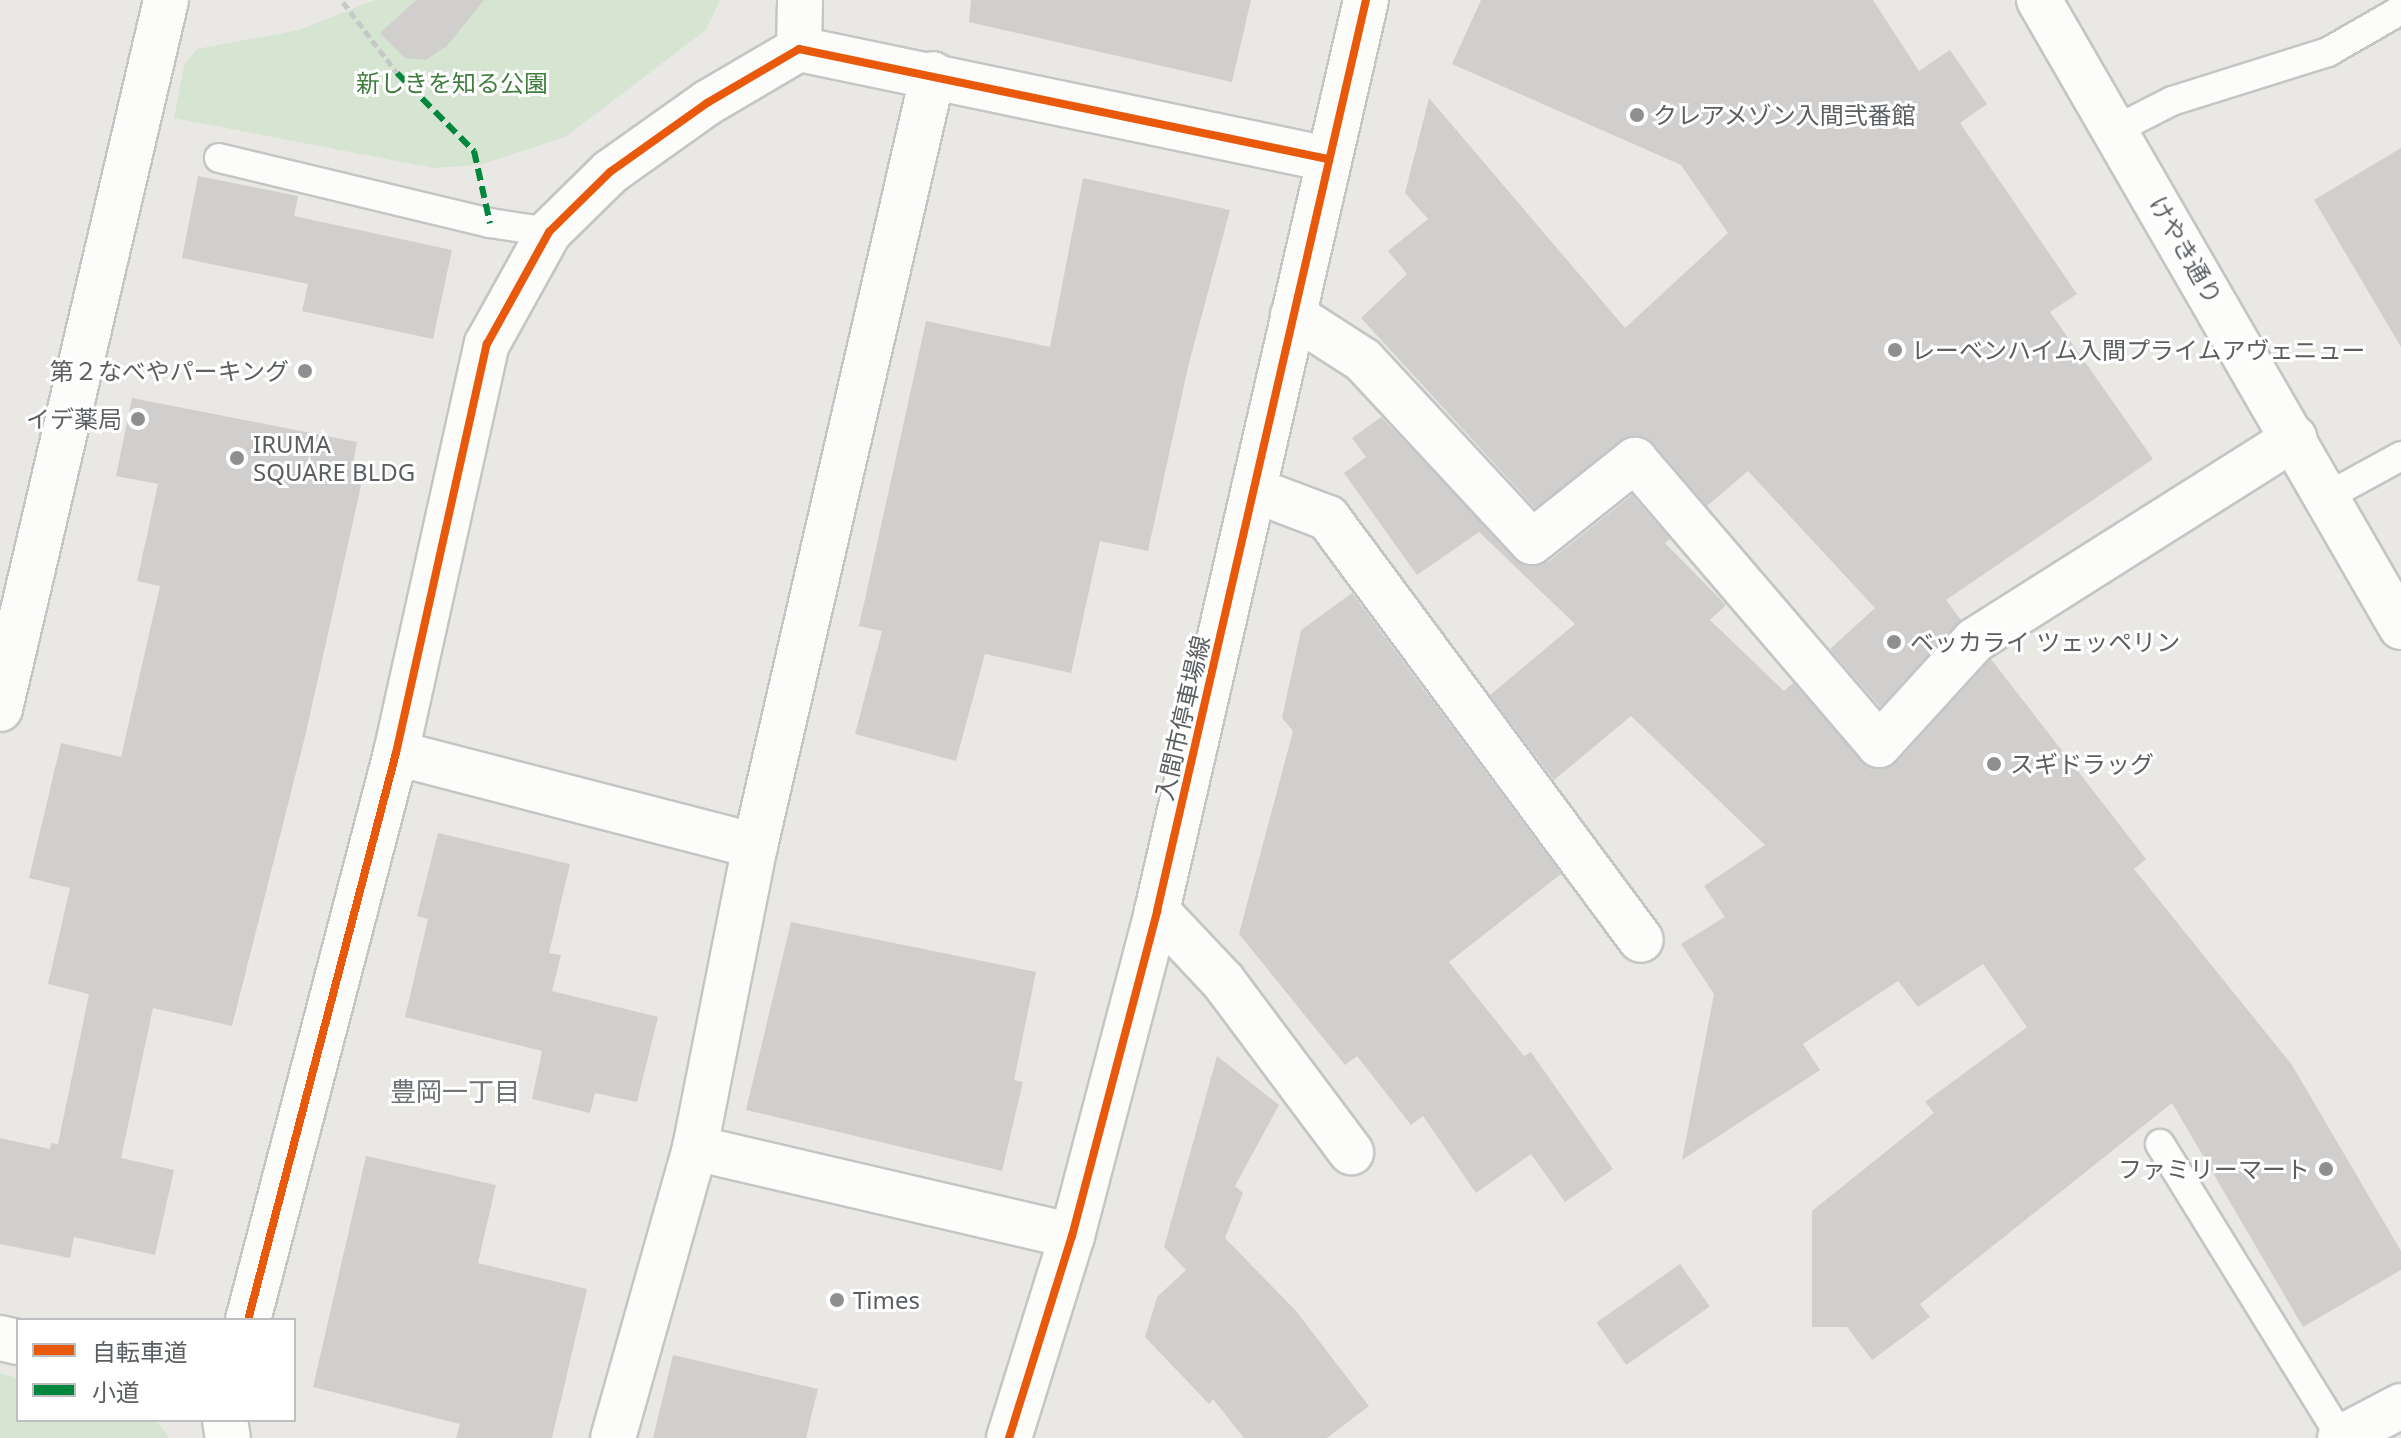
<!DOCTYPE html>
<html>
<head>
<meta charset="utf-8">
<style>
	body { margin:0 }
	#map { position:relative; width:2401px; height:1438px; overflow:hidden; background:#eae8e5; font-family:"Noto Sans","Noto Sans JP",sans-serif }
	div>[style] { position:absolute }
	.green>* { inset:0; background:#d6e4d2 }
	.building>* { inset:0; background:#d1cfce; transform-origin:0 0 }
	.path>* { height:5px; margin-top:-2.5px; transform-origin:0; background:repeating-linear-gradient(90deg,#c5c9c7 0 8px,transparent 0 12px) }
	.roads { filter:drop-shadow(2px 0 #c4c5c5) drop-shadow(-2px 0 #c4c5c5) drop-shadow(0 2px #c4c5c5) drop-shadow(0 -2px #c4c5c5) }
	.service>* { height:28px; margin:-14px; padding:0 14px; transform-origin:14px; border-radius:14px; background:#fcfcfb }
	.minor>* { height:44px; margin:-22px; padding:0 22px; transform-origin:22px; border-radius:22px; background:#fcfcfb }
	.tertiary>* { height:44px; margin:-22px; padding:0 22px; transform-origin:22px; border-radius:22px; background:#fcfcfb }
	.secondary>* { height:44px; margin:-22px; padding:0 22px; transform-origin:22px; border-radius:22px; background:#fcfcfb }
	.quiet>* { height:6px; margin-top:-3px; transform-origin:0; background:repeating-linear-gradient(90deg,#00873e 0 12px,transparent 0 18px) }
	.cycleway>* { height:8px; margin:-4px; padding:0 4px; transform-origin:4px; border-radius:4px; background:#e8590c }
	.dots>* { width:22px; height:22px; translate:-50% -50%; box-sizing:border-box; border:4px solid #fff; border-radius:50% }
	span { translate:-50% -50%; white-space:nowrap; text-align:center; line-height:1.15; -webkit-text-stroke:6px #fff; paint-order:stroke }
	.park-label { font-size:24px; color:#417d3f }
	.poi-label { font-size:24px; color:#5b5f62 }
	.left { translate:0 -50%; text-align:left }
	.right { translate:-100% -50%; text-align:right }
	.street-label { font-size:24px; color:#5b5f62 }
	.neighbourhood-label { font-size:26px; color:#6c7174 }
	.legend { position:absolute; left:16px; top:1318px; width:280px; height:104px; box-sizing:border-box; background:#fff; border:2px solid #bdbfc0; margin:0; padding:10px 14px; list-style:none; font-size:24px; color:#5b5f62 }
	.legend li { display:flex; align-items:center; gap:16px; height:40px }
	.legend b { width:40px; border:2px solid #bdbfc0 }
</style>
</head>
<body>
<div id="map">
	<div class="green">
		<div style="clip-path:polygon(375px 0,720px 0,706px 30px,565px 137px,479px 165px,433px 168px,174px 118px,184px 66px,197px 49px,299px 30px)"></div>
		<div style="clip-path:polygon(0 1373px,18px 1378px,18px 1420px,156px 1420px,169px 1438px,0 1438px)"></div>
	</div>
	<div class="building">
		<div style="clip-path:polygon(416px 0,484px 0,447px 46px,426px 60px,405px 58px,380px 33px)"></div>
		<div style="clip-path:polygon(971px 0,1251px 0,1232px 82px,969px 22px)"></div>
		<div style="clip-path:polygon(1481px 0,1873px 0,1919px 71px,1950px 50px,1987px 104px,1960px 123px,2077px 294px,2050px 312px,2153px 459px,1946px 600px,1961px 620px,1880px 707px,1830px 649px,1875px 608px,1748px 471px,1707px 506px,1654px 444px,1630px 436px,1535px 508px,1361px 318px,1407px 274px,1388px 251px,1428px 219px,1405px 193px,1429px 98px,1625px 328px,1728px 233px,1681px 165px,1452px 64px)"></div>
		<div style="clip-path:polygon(2401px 148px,2401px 347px,2314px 200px)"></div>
		<div style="clip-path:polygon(198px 176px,298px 196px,294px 216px,452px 250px,433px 339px,302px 311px,308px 284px,182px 258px)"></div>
		<div style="clip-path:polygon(1083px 178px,1230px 210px,1188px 367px,1148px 551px,1100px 541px,1071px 673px,985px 654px,956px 761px,855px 734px,882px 631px,859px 626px,926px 321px,1050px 347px)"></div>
		<div style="clip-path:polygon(132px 398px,357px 442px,351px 475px,363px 477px,304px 741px,232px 1026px,153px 1008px,121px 1158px,174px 1170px,155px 1255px,74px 1237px,70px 1258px,0 1244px,0 1138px,50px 1149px,51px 1143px,58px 1144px,89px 994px,48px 984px,70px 888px,29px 878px,61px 743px,121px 757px,160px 586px,137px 581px,158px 484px,116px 476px)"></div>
		<div style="clip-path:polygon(1381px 417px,1525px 566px,1548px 562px,1632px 495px,1670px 539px,1665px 543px,1726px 605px,1710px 620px,1784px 691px,1793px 683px,1871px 769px,1885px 769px,1897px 762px,1991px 659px,2146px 859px,2134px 869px,2292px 1065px,2401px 1251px,2401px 1270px,2303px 1327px,2172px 1103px,1920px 1304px,1930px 1317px,1872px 1360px,1847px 1327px,1812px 1327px,1812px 1211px,1934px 1113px,1925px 1102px,2027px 1027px,1983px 964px,1918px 1007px,1898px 981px,1803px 1044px,1820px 1070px,1682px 1160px,1714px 994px,1681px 944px,1725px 917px,1704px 886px,1765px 845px,1631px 716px,1554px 780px,1490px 695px,1575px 624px,1479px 532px,1417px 575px,1344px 473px,1366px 457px,1352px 438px)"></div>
		<div style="clip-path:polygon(1352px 593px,1561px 874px,1449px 962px,1524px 1056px,1531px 1052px,1613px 1169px,1565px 1202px,1531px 1154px,1476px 1193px,1423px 1116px,1411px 1125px,1357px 1056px,1345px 1065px,1239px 934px,1293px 731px,1282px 718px,1301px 630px)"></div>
		<div style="clip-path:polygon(438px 833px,570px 864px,549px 953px,561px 955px,552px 991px,658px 1017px,637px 1102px,595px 1093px,590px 1113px,532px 1099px,542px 1051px,405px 1017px,428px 919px,417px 916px)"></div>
		<div style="clip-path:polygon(791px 922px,1036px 972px,1014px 1080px,1023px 1082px,1002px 1171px,746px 1110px)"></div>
		<div style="clip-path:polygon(1217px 1056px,1279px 1105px,1235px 1186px,1243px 1193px,1225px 1238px,1296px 1311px,1369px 1406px,1327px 1438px,1244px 1438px,1213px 1399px,1209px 1404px,1145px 1337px,1157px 1297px,1186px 1270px,1164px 1247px)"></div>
		<div style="clip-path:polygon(366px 1156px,496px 1185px,478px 1263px,587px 1289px,552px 1438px,456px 1438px,460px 1424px,313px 1387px)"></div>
		<div style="left:1680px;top:1264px;width:52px;height:102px;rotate:55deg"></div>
		<div style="clip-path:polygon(673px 1355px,818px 1389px,806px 1438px,653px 1438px)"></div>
	</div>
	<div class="path">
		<div style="left:343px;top:2px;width:89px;rotate:52.7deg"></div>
	</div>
	<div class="roads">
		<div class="service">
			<div style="left:2117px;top:129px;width:62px;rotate:-27deg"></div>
			<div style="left:2172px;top:101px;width:164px;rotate:-17.4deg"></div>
			<div style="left:2328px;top:52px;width:84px;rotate:-29.9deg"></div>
			<div style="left:219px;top:158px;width:279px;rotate:13.5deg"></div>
			<div style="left:490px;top:223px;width:60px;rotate:8.7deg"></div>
			<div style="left:2328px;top:496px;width:83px;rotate:-28.7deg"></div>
			<div style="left:2160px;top:1144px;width:344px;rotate:58.3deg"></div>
		</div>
		<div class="minor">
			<div style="left:799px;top:49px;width:49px;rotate:-88.8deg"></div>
			<div style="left:1293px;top:315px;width:83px;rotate:32.7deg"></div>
			<div style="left:1363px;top:360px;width:248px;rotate:47.1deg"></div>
			<div style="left:1532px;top:542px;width:132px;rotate:-38.5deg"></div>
			<div style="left:1635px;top:460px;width:375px;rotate:49.4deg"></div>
			<div style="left:1879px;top:745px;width:142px;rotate:-47.6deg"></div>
			<div style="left:1975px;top:640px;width:378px;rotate:-32.3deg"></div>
			<div style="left:1254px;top:490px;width:79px;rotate:20.7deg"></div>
			<div style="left:1328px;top:518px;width:525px;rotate:53.44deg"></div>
			<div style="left:0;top:709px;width:728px;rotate:-76.82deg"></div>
			<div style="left:396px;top:753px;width:371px;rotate:14.5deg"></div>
			<div style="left:1157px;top:911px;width:96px;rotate:46.7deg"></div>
			<div style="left:1223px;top:981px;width:214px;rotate:53.2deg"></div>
			<div style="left:695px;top:1148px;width:387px;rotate:13.1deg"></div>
			<div style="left:248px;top:1320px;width:586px;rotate:-75.37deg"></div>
			<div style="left:396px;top:753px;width:419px;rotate:-77.5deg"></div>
			<div style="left:487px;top:344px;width:128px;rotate:-61deg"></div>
			<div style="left:549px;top:232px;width:86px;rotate:-44.5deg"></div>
			<div style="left:610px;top:172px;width:119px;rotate:-35.4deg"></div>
			<div style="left:707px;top:103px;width:107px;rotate:-30.4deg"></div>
			<div style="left:799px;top:49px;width:540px;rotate:11.75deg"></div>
			<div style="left:0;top:1338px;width:18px;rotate:13deg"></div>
			<div style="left:225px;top:1420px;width:18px;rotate:81deg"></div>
			<div style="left:613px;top:1438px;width:301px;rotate:-74.2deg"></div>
			<div style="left:695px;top:1148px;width:308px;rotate:-78.8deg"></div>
			<div style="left:755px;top:846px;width:792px;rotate:-77.02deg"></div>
			<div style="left:2340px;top:1438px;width:69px;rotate:-27.7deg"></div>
		</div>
		<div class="tertiary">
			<div style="left:2039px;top:0;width:724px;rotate:60deg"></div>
		</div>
		<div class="secondary">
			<div style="left:1009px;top:1438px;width:212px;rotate:-72.7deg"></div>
			<div style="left:1072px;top:1236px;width:336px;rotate:-75.3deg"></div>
			<div style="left:1157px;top:911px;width:935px;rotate:-77.08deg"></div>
		</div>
	</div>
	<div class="quiet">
		<div style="left:397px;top:73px;width:110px;rotate:45.4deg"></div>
		<div style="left:474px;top:151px;width:74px;rotate:77.5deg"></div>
	</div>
	<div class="cycleway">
		<div style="left:248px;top:1320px;width:586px;rotate:-75.37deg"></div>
		<div style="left:396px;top:753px;width:419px;rotate:-77.5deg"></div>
		<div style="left:487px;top:344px;width:128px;rotate:-61deg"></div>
		<div style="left:549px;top:232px;width:86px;rotate:-44.5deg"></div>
		<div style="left:610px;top:172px;width:119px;rotate:-35.4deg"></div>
		<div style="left:707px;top:103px;width:107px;rotate:-30.4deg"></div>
		<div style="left:799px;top:49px;width:540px;rotate:11.75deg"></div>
		<div style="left:1009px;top:1438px;width:212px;rotate:-72.7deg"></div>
		<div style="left:1072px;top:1236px;width:336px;rotate:-75.3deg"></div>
		<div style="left:1157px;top:911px;width:935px;rotate:-77.08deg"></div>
	</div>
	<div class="dots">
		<div style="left:1637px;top:115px;background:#8d8f90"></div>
		<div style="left:1895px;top:350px;background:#8d8f90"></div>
		<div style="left:305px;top:371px;background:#8d8f90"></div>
		<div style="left:138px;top:419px;background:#8d8f90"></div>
		<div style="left:237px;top:458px;background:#8d8f90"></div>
		<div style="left:1894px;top:642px;background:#8d8f90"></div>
		<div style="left:1994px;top:764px;background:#8d8f90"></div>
		<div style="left:2326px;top:1169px;background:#8d8f90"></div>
		<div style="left:837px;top:1300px;background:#8d8f90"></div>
	</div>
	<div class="park-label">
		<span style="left:452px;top:83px">新しきを知る公園</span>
	</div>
	<div class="poi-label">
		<span class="left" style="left:1653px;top:115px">クレアメゾン入間弐番館</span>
		<span class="left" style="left:1911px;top:350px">レーベンハイム入間プライムアヴェニュー</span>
		<span class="right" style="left:289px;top:371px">第２なべやパーキング</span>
		<span class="right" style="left:122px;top:419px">イデ薬局</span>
		<span class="left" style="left:253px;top:458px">IRUMA<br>SQUARE BLDG</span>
		<span class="left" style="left:1910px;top:642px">ベッカライ ツェッペリン</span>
		<span class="left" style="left:2010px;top:764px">スギドラッグ</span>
		<span class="right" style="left:2310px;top:1169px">ファミリーマート</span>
		<span class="left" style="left:853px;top:1300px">Times</span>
	</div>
	<div class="street-label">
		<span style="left:2186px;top:250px;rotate:60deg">けやき通り</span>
		<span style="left:1182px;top:718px;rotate:-77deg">入間市停車場線</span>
	</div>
	<div class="neighbourhood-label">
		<span style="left:455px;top:1092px">豊岡一丁目</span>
	</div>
	<ul class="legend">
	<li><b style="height:10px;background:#e8590c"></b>自転車道</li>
	<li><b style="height:10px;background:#00873e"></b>小道</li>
	</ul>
</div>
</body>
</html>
